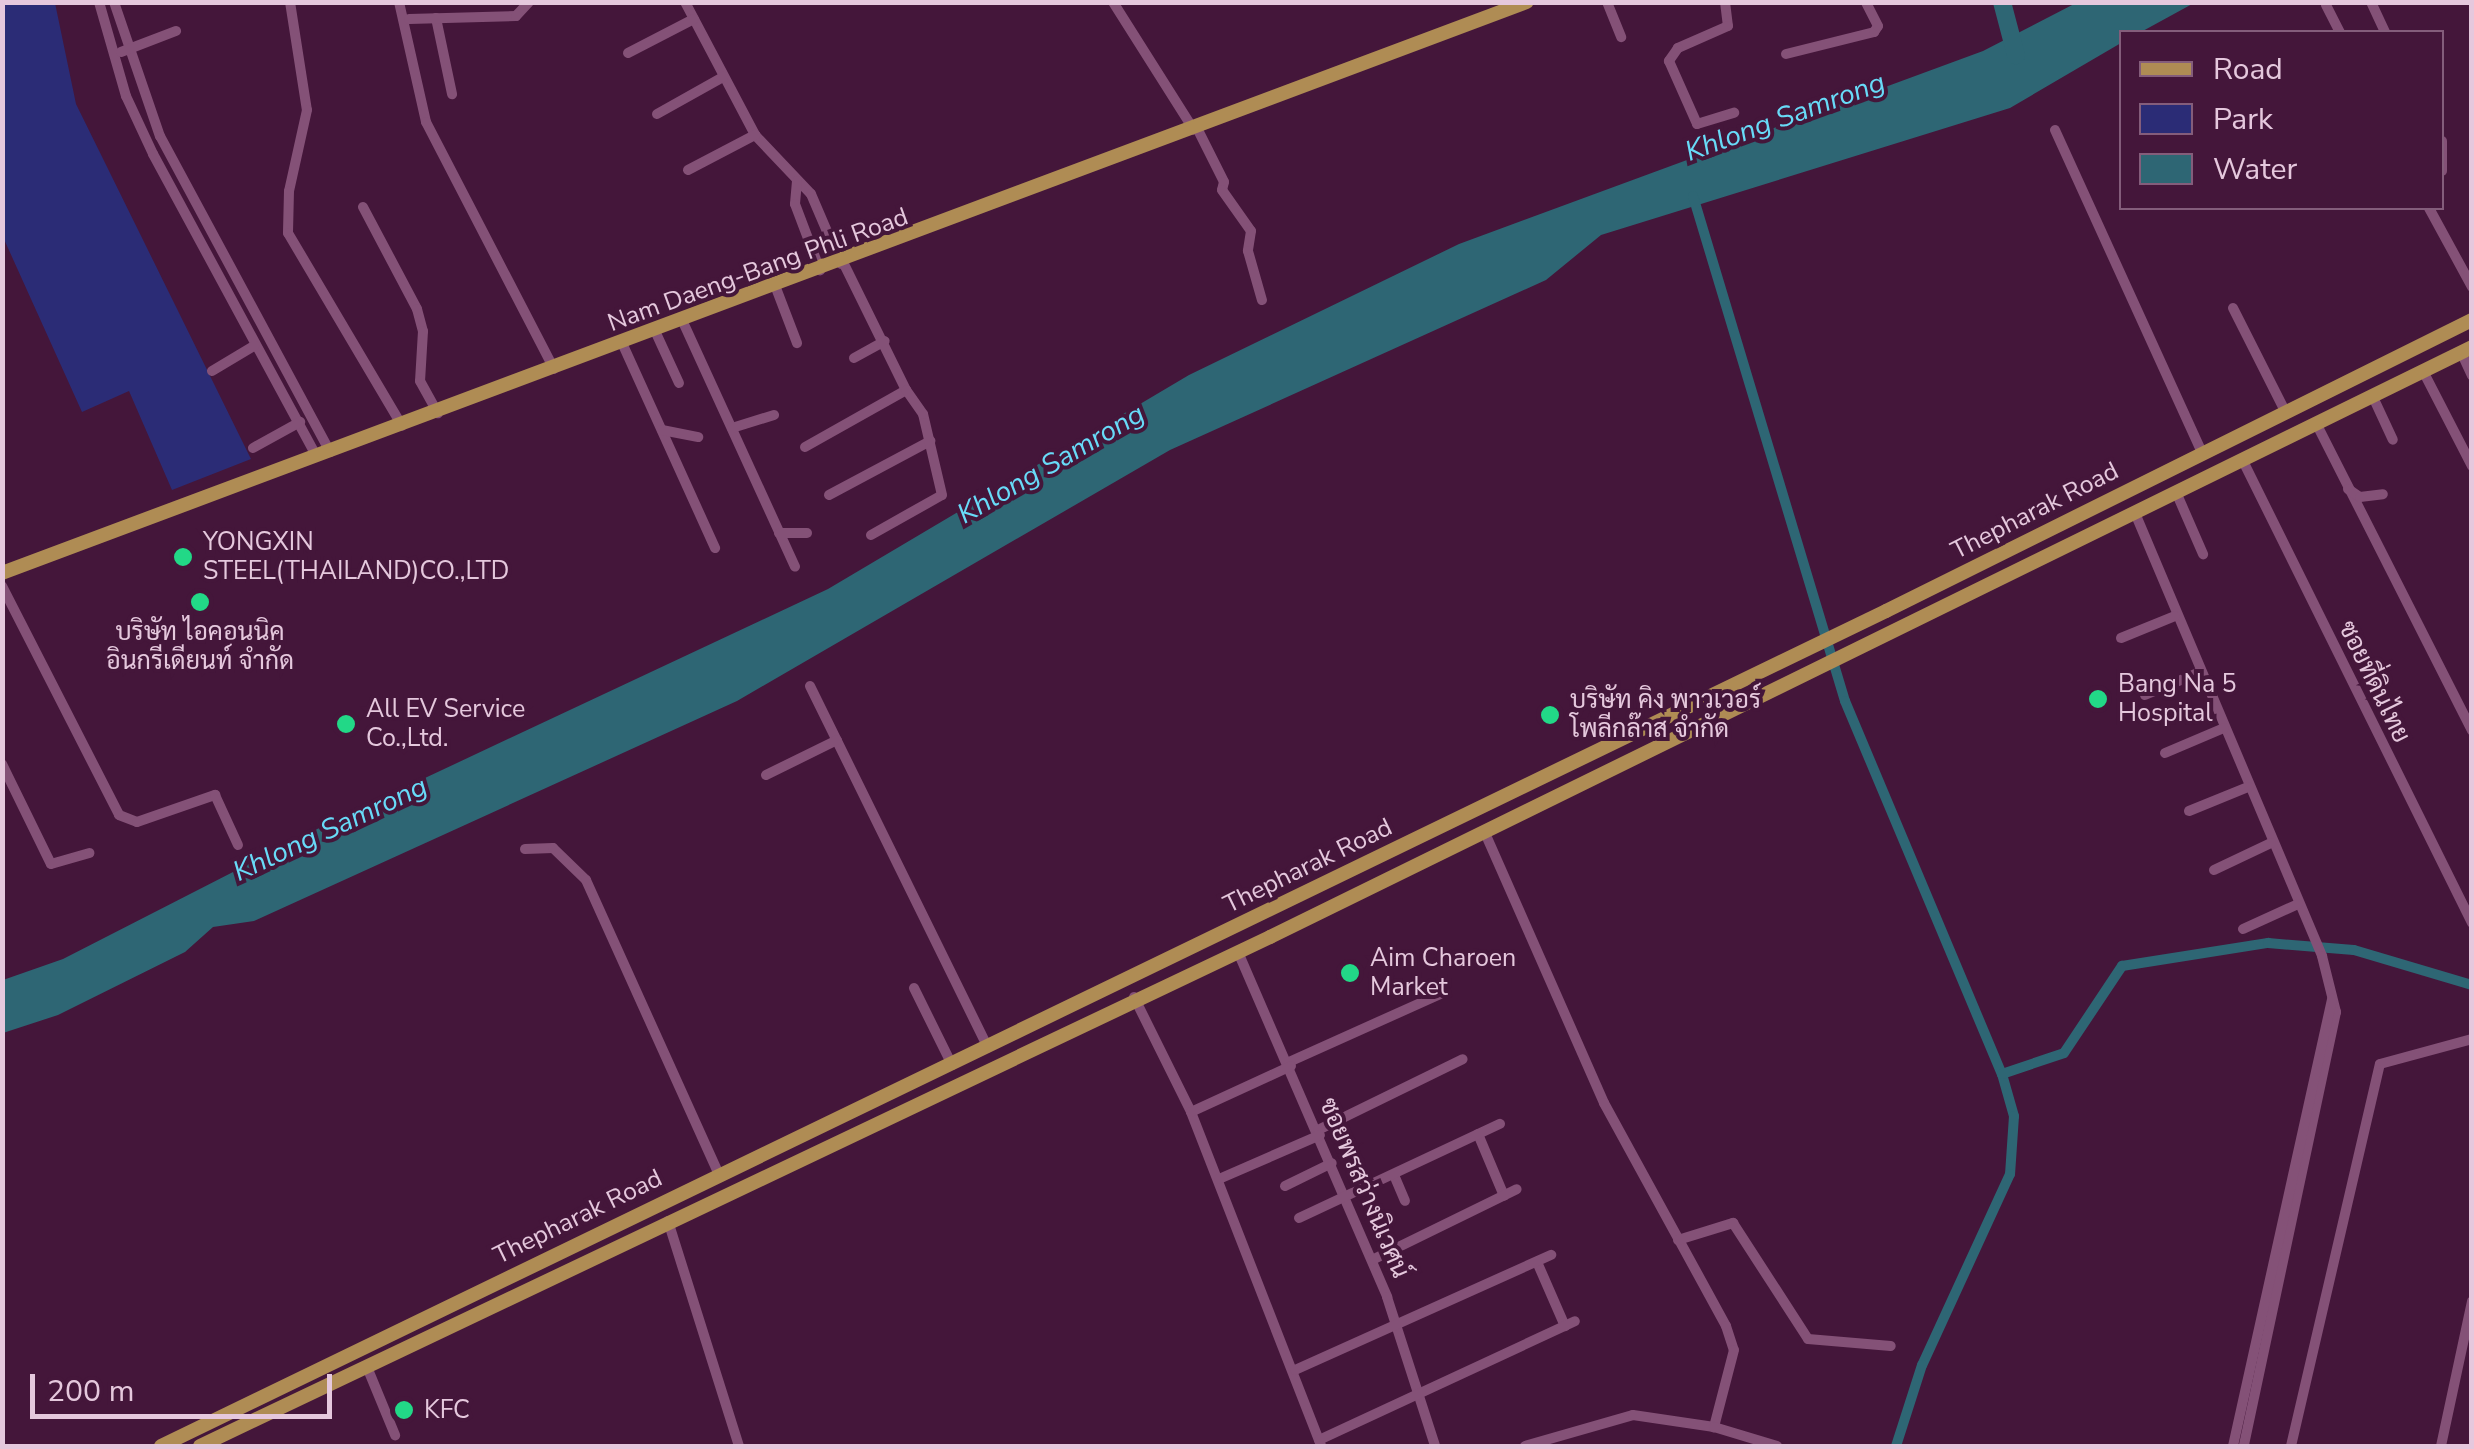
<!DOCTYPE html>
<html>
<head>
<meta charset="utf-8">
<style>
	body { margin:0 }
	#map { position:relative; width:2474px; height:1449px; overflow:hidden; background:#44163a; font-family:"Nunito Sans",Sarabun,sans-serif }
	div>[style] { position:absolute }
	.green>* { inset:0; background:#2b2c76 }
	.water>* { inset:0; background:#2e6674 }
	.canal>* { height:10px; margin:-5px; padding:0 5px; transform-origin:5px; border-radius:5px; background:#2e6674 }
	.river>* { height:18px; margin:-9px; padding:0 9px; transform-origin:9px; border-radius:9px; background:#2e6674 }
	.minor>* { height:10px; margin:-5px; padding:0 5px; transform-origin:5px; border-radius:5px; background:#845177 }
	.major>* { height:14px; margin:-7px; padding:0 7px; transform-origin:7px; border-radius:7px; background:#af8c54 }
	.dots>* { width:28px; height:28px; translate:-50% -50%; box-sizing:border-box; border:5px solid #44163a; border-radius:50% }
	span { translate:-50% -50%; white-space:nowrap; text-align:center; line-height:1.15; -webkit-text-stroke:8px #44163a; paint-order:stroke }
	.street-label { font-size:25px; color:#e5c8dd }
	.poi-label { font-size:25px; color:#e5c8dd }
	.left { translate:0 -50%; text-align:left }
	.water-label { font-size:28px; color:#68dbf8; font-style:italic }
	.frame { position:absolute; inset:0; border:5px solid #e5c8dd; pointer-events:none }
	.legend { position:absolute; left:2119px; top:30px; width:325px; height:180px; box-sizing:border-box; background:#44163a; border:2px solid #845d7b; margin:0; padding:12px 18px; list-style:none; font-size:30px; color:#e5c8dd }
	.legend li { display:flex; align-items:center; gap:20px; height:50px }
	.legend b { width:50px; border:2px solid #845d7b }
	.scale { position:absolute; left:30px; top:1374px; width:302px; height:45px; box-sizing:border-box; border:5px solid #e5c8dd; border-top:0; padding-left:12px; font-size:30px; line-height:35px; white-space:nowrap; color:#e5c8dd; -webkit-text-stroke:8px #44163a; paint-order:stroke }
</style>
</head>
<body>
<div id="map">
	<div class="green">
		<div style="clip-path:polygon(2px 3px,55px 3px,76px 104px,251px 459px,172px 490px,129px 391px,82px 412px,3px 237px)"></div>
	</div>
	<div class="water">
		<div style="clip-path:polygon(2076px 3px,2194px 3px,2141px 32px,2122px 32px,2121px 43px,2010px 108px,1601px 235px,1546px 280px,1170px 450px,737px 701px,254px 921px,213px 927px,185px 952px,58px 1015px,3px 1033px,3px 980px,63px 959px,329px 823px,828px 589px,1189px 375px,1459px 244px,1983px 51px)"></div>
	</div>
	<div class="canal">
		<div style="left:1693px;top:196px;width:527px;rotate:73.25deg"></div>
		<div style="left:1845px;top:701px;width:405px;rotate:67.2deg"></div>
		<div style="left:2002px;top:1074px;width:44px;rotate:74.1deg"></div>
		<div style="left:2014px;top:1116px;width:58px;rotate:93.9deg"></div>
		<div style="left:2010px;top:1174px;width:210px;rotate:114.7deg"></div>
		<div style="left:1922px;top:1365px;width:85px;rotate:107.8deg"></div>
		<div style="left:2002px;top:1074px;width:65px;rotate:-18.7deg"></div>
		<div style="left:2064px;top:1053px;width:105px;rotate:-56.3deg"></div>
		<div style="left:2122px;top:966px;width:148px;rotate:-9deg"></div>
		<div style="left:2268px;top:943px;width:86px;rotate:4.7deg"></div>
		<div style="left:2354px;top:950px;width:123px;rotate:16.5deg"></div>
	</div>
	<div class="river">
		<div style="left:2002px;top:2px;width:55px;rotate:75.2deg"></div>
	</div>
	<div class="minor">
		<div style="left:99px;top:2px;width:98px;rotate:74deg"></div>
		<div style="left:126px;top:96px;width:64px;rotate:65deg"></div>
		<div style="left:153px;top:154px;width:343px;rotate:61.6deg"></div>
		<div style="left:114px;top:2px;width:142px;rotate:71.1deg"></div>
		<div style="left:160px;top:136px;width:359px;rotate:61.7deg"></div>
		<div style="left:290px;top:2px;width:109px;rotate:81.1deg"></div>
		<div style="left:307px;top:110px;width:83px;rotate:102.5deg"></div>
		<div style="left:289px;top:191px;width:42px;rotate:91.4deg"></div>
		<div style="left:288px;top:233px;width:224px;rotate:59.4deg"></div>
		<div style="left:399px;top:2px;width:123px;rotate:77.3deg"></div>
		<div style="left:426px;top:122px;width:278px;rotate:62.6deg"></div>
		<div style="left:685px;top:2px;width:150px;rotate:62.2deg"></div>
		<div style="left:755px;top:135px;width:81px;rotate:46.5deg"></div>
		<div style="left:811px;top:194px;width:76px;rotate:66.8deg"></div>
		<div style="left:1113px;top:2px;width:151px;rotate:57.7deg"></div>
		<div style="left:1607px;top:2px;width:38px;rotate:68deg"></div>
		<div style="left:1725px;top:2px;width:24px;rotate:83deg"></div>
		<div style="left:1728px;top:26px;width:55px;rotate:156.3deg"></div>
		<div style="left:1678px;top:48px;width:16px;rotate:125deg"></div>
		<div style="left:1669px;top:61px;width:69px;rotate:66deg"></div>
		<div style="left:1697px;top:124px;width:39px;rotate:-17deg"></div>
		<div style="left:2371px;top:2px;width:33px;rotate:65deg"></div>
		<div style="left:2326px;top:5px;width:30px;rotate:63deg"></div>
		<div style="left:436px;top:18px;width:78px;rotate:78.1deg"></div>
		<div style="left:409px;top:19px;width:107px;rotate:-1.6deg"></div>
		<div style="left:516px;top:16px;width:19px;rotate:-47deg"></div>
		<div style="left:121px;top:52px;width:59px;rotate:-20.9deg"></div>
		<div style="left:628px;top:53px;width:74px;rotate:-27.3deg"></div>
		<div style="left:1786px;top:54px;width:91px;rotate:-14deg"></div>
		<div style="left:1874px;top:32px;width:7px;rotate:-56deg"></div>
		<div style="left:1878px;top:26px;width:27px;rotate:-117deg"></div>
		<div style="left:657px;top:114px;width:76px;rotate:-29.3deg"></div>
		<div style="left:1198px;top:130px;width:58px;rotate:63.4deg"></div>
		<div style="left:1224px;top:182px;width:8px;rotate:104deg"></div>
		<div style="left:1222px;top:190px;width:50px;rotate:54.7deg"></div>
		<div style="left:1251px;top:231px;width:20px;rotate:99deg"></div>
		<div style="left:1248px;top:251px;width:51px;rotate:74.1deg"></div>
		<div style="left:2055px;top:130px;width:354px;rotate:65.5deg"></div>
		<div style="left:2442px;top:141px;width:30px;rotate:90deg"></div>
		<div style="left:688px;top:170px;width:76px;rotate:-27.6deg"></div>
		<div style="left:797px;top:181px;width:23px;rotate:95deg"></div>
		<div style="left:795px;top:204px;width:71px;rotate:69.3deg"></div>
		<div style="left:363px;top:207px;width:115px;rotate:62.1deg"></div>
		<div style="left:417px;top:309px;width:23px;rotate:75deg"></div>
		<div style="left:423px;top:331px;width:50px;rotate:93.4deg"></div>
		<div style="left:420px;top:381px;width:37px;rotate:61deg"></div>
		<div style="left:2429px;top:208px;width:90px;rotate:61.4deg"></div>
		<div style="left:776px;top:288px;width:59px;rotate:69.1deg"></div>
		<div style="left:2233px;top:308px;width:115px;rotate:63.2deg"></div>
		<div style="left:683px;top:322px;width:269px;rotate:65.4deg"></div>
		<div style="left:656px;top:333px;width:55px;rotate:65.3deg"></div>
		<div style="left:623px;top:345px;width:223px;rotate:65.6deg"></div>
		<div style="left:2461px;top:352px;width:26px;rotate:65deg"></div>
		<div style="left:854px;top:358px;width:35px;rotate:-29deg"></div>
		<div style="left:212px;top:371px;width:49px;rotate:-30.8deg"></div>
		<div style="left:2423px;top:371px;width:107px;rotate:62.7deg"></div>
		<div style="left:2373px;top:397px;width:47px;rotate:65.1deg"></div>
		<div style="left:2316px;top:423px;width:345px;rotate:63.1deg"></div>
		<div style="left:732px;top:428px;width:44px;rotate:-17.2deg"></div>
		<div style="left:662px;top:430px;width:37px;rotate:11deg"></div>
		<div style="left:805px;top:447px;width:116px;rotate:-29.4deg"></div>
		<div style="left:906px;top:390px;width:143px;rotate:-116.2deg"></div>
		<div style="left:253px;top:448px;width:54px;rotate:-29deg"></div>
		<div style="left:2242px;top:459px;width:518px;rotate:63.63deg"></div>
		<div style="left:2348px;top:489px;width:14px;rotate:34deg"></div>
		<div style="left:2360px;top:497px;width:23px;rotate:-7deg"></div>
		<div style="left:2176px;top:492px;width:68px;rotate:66.5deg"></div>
		<div style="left:829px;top:495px;width:115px;rotate:-28.1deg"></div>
		<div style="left:2135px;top:513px;width:481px;rotate:67.1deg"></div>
		<div style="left:2322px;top:956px;width:58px;rotate:76deg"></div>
		<div style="left:2336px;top:1012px;width:444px;rotate:102deg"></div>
		<div style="left:779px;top:533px;width:28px"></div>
		<div style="left:871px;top:535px;width:81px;rotate:-29.4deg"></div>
		<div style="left:942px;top:495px;width:83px;rotate:-103.2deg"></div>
		<div style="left:923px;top:414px;width:29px;rotate:-125deg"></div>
		<div style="left:2px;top:586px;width:257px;rotate:62.9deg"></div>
		<div style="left:119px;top:815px;width:19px;rotate:21deg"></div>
		<div style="left:137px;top:822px;width:83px;rotate:-19.1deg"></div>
		<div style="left:215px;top:795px;width:55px;rotate:65.3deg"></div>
		<div style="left:2121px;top:638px;width:58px;rotate:-22.2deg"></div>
		<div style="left:810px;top:686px;width:403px;rotate:63.8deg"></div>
		<div style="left:2145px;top:695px;width:60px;rotate:-22.7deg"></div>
		<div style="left:2165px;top:753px;width:64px;rotate:-23deg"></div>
		<div style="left:2px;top:764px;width:111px;rotate:63.9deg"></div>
		<div style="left:51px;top:864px;width:40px;rotate:-16deg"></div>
		<div style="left:766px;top:775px;width:79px;rotate:-26.2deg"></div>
		<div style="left:2189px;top:811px;width:64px;rotate:-22.1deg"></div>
		<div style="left:1485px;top:833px;width:295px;rotate:66.2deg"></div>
		<div style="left:1604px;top:1103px;width:254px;rotate:61.3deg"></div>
		<div style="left:1726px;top:1326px;width:25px;rotate:72deg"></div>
		<div style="left:1734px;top:1350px;width:80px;rotate:104.6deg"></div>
		<div style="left:525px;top:849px;width:28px;rotate:-2deg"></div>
		<div style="left:553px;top:848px;width:46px;rotate:44.1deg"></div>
		<div style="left:586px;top:880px;width:323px;rotate:65.7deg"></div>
		<div style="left:2214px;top:870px;width:63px;rotate:-25.3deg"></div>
		<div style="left:2243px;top:929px;width:60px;rotate:-24.4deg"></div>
		<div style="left:1238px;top:952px;width:376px;rotate:66.6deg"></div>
		<div style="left:1387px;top:1297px;width:157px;rotate:72.1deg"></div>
		<div style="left:914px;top:988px;width:86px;rotate:63.7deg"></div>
		<div style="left:1134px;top:997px;width:128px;rotate:63.6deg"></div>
		<div style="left:1191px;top:1112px;width:358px;rotate:68.7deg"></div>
		<div style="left:1289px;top:1062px;width:166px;rotate:-24.2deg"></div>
		<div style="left:1191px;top:1112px;width:110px;rotate:-24.7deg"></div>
		<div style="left:1318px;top:1130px;width:161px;rotate:-26.1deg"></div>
		<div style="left:1478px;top:1134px;width:67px;rotate:67.2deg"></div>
		<div style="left:1394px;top:1175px;width:28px;rotate:67deg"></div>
		<div style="left:1219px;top:1179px;width:110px;rotate:-23.5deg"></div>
		<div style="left:1285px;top:1186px;width:52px;rotate:-26.1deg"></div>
		<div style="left:1299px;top:1218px;width:222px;rotate:-25.1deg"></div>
		<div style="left:668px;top:1221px;width:236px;rotate:72.5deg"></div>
		<div style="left:1678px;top:1240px;width:58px;rotate:-17.2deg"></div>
		<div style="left:1733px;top:1223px;width:138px;rotate:57.1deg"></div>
		<div style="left:1808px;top:1339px;width:83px;rotate:4.8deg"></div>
		<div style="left:1372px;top:1260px;width:161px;rotate:-26.1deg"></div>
		<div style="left:1537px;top:1262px;width:70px;rotate:66.4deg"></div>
		<div style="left:367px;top:1367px;width:74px;rotate:67.6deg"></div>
		<div style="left:1295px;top:1370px;width:281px;rotate:-24.2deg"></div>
		<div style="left:1319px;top:1440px;width:282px;rotate:-24.9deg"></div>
		<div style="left:1525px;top:1446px;width:112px;rotate:-16deg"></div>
		<div style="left:1633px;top:1415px;width:82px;rotate:8.4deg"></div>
		<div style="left:1714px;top:1427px;width:66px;rotate:16.8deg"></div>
		<div style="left:2233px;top:1446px;width:458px;rotate:-77.5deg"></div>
		<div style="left:2291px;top:1446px;width:392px;rotate:-76.9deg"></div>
		<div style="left:2380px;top:1064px;width:95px;rotate:-15.2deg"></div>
		<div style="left:2441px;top:1446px;width:148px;rotate:-77.9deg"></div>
	</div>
	<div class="major">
		<div style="left:2px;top:573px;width:1628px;rotate:-20.53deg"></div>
		<div style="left:161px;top:1446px;width:1916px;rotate:-25.83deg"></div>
		<div style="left:1886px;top:611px;width:654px;rotate:-26.41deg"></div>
		<div style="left:200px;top:1446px;width:1185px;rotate:-25.44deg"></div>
		<div style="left:1270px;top:937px;width:1339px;rotate:-26.14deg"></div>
	</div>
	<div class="dots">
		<div style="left:183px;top:557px;background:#22d887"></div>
		<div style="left:200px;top:602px;background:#22d887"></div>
		<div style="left:2098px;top:699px;background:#22d887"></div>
		<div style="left:1550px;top:715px;background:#22d887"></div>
		<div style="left:346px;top:724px;background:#22d887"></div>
		<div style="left:1350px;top:973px;background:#22d887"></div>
		<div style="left:404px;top:1410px;background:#22d887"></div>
	</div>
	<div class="street-label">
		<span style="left:758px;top:270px;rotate:-20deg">Nam Daeng-Bang Phli Road</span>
		<span style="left:2035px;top:511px;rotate:-27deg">Thepharak Road</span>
		<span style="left:2374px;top:682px;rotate:64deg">ซอยที่ดินไทย</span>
		<span style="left:1308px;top:866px;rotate:-26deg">Thepharak Road</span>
		<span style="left:1364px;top:1188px;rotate:67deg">ซอยพรสว่างนิเวศน์</span>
		<span style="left:578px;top:1217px;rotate:-26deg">Thepharak Road</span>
	</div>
	<div class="poi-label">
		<span class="left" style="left:203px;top:557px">YONGXIN<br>STEEL(THAILAND)CO.,LTD</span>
		<span style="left:200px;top:647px">บริษัท ไอคอนนิค<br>อินกรีเดียนท์ จำกัด</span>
		<span class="left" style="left:2118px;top:699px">Bang Na 5<br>Hospital</span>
		<span class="left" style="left:1570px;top:715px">บริษัท คิง พาวเวอร์<br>โพลีกล๊าส จำกัด</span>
		<span class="left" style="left:366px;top:724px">All EV Service<br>Co.,Ltd.</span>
		<span class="left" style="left:1370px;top:973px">Aim Charoen<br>Market</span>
		<span class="left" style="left:424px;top:1410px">KFC</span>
	</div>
	<div class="water-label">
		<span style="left:1785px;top:117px;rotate:-20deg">Khlong Samrong</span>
		<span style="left:1051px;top:464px;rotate:-30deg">Khlong Samrong</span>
		<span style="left:330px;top:829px;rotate:-25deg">Khlong Samrong</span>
	</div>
	<div class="frame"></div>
	<ul class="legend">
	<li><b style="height:12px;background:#af8c54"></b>Road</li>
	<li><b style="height:28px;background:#2b2c76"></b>Park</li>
	<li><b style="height:28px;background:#2e6674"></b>Water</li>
	</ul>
	<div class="scale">200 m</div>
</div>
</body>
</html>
